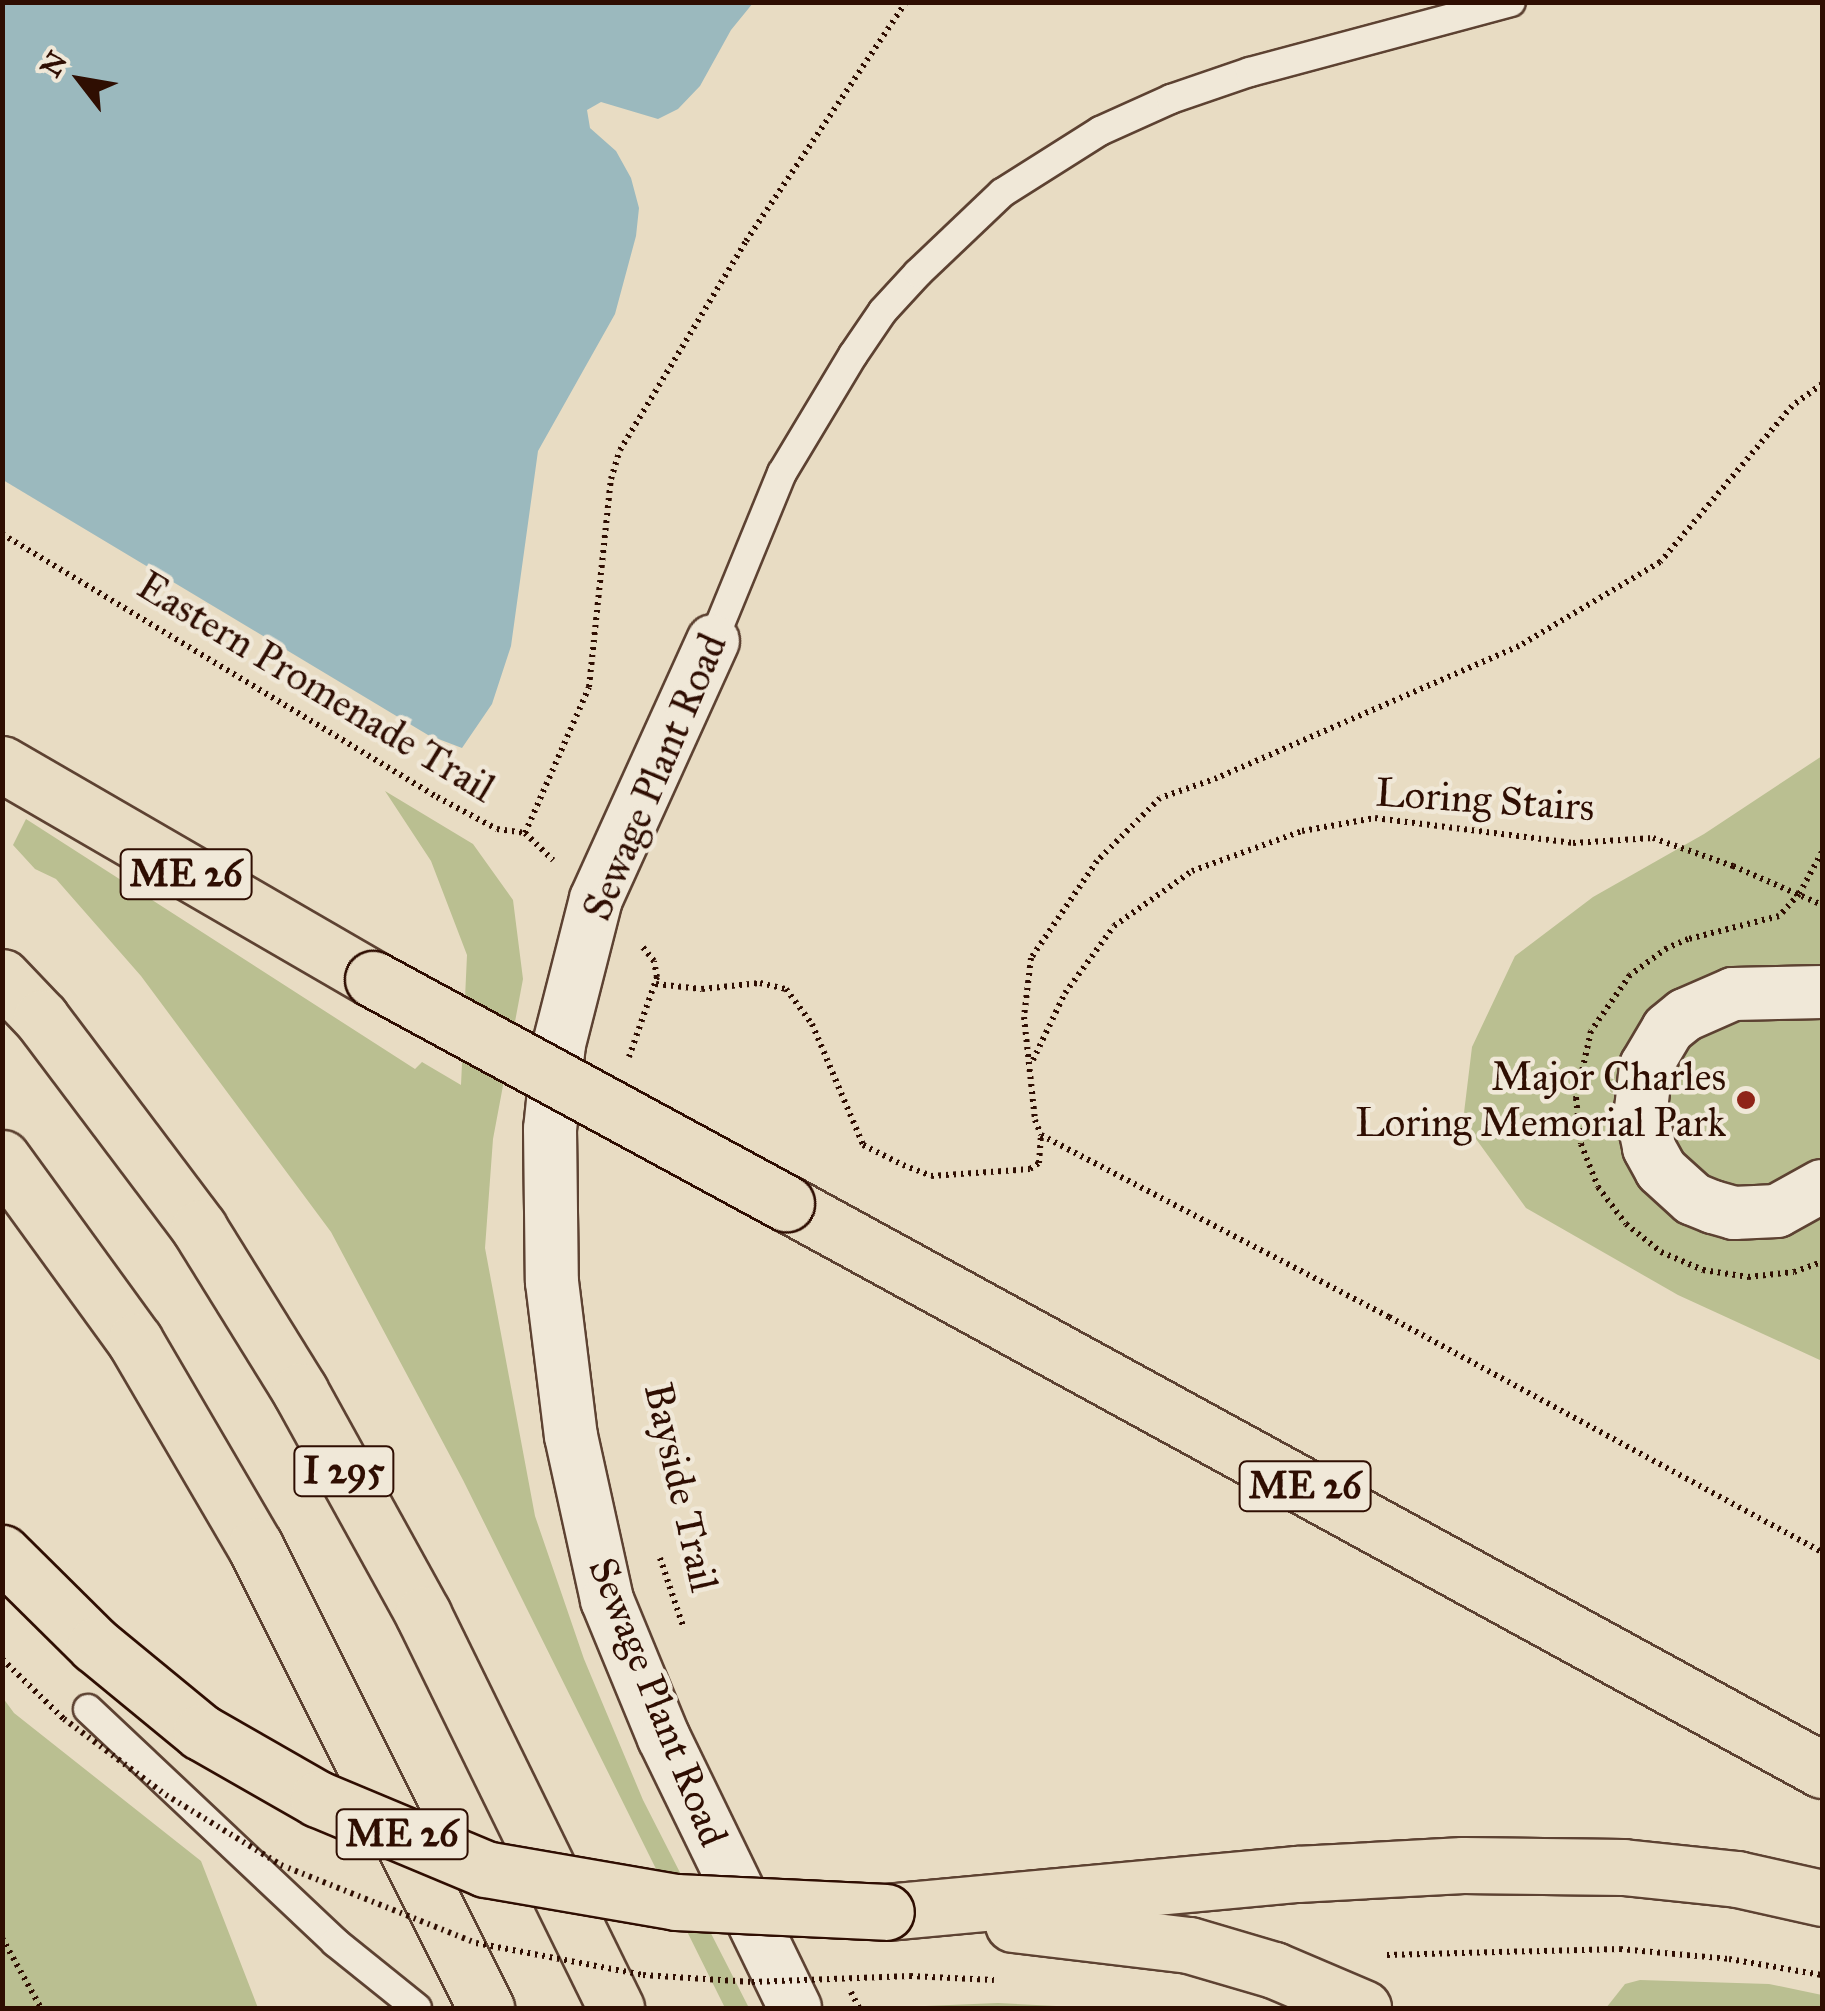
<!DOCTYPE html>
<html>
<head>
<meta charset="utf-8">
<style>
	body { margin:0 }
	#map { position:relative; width:1825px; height:2011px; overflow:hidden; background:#e8dcc3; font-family:"IM FELL Great Primer",serif }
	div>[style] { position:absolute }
	.green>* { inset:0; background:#babf91 }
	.water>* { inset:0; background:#9bb9be }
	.path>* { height:6px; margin-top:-3px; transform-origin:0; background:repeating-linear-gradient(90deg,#2f0e02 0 2.5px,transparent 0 7.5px) }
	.roads { filter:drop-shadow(2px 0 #5d4232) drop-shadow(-2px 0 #5d4232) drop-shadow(0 2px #5d4232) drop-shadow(0 -2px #5d4232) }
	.service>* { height:28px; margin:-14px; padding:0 14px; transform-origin:14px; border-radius:14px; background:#f0e8d8 }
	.minor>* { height:52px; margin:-26px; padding:0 26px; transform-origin:26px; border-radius:26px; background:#f0e8d8 }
	.motorway>* { height:55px; margin:-27.5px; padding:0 27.5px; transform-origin:27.5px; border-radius:27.5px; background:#e8dcc3 }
	.path-bridge>* { height:6px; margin-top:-3px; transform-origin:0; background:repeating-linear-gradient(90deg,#2f0e02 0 2.5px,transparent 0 7.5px) }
	.bridges { filter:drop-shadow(2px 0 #2f0e02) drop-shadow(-2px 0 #2f0e02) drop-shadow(0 2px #2f0e02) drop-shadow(0 -2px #2f0e02) }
	.motorway-bridge>* { height:55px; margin:-27.5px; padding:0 27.5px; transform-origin:27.5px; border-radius:27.5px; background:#e8dcc3 }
	.dots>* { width:28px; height:28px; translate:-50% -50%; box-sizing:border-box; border:5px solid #f0e8d8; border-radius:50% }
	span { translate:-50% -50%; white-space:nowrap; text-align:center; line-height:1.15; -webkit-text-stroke:9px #f0e8d8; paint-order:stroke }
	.shield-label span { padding:2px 8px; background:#f0e8d8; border:2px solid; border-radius:8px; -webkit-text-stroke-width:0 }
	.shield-label { font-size:38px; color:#2f0e02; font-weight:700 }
	.street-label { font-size:40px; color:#2f0e02 }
	.poi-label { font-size:40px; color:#2f0e02 }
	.right { translate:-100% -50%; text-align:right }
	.frame { position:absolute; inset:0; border:5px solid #2f0e02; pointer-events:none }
	.north { position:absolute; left:30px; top:30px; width:100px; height:100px; -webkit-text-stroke:8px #f0e8d8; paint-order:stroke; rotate:301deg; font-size:28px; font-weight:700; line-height:40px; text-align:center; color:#2f0e02 }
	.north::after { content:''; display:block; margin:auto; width:35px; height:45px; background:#2f0e02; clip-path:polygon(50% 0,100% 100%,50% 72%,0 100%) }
</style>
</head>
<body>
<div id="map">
	<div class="green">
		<div style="clip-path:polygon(1822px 756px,1822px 1361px,1678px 1295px,1526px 1208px,1463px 1121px,1472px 1047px,1515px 956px,1593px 897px,1704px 834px)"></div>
		<div style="clip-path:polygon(385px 791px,473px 844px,513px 900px,523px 979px,493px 1139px,485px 1248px,535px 1516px,584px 1659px,643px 1800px,749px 2008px,725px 2008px,463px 1480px,331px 1232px,141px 976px,56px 879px,35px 869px,13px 845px,26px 819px,415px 1069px,422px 1062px,461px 1085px,467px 955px,431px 861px)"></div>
		<div style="clip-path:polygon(3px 1698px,14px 1713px,201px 1861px,258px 2008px,3px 2008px)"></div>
		<div style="clip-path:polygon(1640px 1980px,1769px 1984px,1822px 1995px,1822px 2008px,1606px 2008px,1625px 1984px)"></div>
		<div style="clip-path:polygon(998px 2003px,1096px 2008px,901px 2007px)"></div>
	</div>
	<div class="water">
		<div style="clip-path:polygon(2px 3px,753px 3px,731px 30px,700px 86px,678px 109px,658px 119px,601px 102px,587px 110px,590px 128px,616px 151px,631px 178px,639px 208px,636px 236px,615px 314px,538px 451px,511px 646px,492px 704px,462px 748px,428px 735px,3px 480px)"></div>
	</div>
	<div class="path">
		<div style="left:1822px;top:384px;width:37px;rotate:144deg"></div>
		<div style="left:1792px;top:406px;width:204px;rotate:130.2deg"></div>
		<div style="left:1660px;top:562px;width:164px;rotate:149.2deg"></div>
		<div style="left:1519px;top:646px;width:330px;rotate:156.4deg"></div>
		<div style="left:1217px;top:778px;width:60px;rotate:160.7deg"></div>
		<div style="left:1160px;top:798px;width:89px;rotate:135deg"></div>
		<div style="left:1097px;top:861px;width:117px;rotate:124.2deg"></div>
		<div style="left:1031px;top:958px;width:59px;rotate:96.8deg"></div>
		<div style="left:1024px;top:1017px;width:104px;rotate:83.9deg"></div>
		<div style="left:1035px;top:1120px;width:16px;rotate:68deg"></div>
		<div style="left:1041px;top:1135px;width:393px;rotate:27.6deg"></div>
		<div style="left:1389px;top:1317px;width:493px;rotate:28.5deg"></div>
		<div style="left:2px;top:534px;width:508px;rotate:31.16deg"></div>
		<div style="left:437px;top:797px;width:68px;rotate:28.1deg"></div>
		<div style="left:497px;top:829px;width:27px;rotate:8deg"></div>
		<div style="left:525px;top:833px;width:39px;rotate:44deg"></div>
		<div style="left:525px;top:833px;width:159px;rotate:-66.3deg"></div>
		<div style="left:589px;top:687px;width:209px;rotate:-84deg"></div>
		<div style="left:611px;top:479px;width:30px;rotate:-73deg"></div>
		<div style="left:620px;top:450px;width:244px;rotate:-58.9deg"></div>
		<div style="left:746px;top:241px;width:288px;rotate:-56.2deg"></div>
		<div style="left:1822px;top:852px;width:48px;rotate:118.7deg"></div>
		<div style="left:1799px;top:894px;width:30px;rotate:132deg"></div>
		<div style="left:1779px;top:916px;width:94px;rotate:165.8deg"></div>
		<div style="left:1688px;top:939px;width:23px;rotate:157deg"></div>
		<div style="left:1667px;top:948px;width:46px;rotate:143.9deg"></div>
		<div style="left:1630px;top:975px;width:68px;rotate:124.9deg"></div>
		<div style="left:1591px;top:1031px;width:69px;rotate:102.6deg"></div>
		<div style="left:1576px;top:1098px;width:46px;rotate:83.8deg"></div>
		<div style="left:1581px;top:1144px;width:46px;rotate:68.4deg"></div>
		<div style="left:1598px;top:1187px;width:46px;rotate:52.9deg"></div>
		<div style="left:1626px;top:1224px;width:45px;rotate:38.7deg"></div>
		<div style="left:1661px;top:1252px;width:46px;rotate:23.2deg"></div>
		<div style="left:1703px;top:1270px;width:46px;rotate:8.8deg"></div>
		<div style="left:1748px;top:1277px;width:46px;rotate:-6.2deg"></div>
		<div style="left:1794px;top:1272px;width:30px;rotate:-20deg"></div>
		<div style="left:656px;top:984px;width:46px;rotate:6.2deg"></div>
		<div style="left:702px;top:989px;width:58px;rotate:-5.9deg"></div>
		<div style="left:760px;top:983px;width:27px;rotate:13deg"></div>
		<div style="left:786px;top:989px;width:44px;rotate:53.4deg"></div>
		<div style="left:812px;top:1024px;width:131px;rotate:67.1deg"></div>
		<div style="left:863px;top:1145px;width:45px;rotate:26.6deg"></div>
		<div style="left:903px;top:1165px;width:30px;rotate:21deg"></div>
		<div style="left:931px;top:1176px;width:99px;rotate:-4deg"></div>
		<div style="left:1030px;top:1169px;width:11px;rotate:-34deg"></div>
		<div style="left:1039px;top:1163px;width:28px;rotate:-86deg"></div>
		<div style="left:629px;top:1057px;width:85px;rotate:-70.7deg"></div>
		<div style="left:657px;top:977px;width:16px;rotate:-101deg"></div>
		<div style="left:654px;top:961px;width:21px;rotate:-129deg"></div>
		<div style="left:1033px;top:1060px;width:74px;rotate:-64.5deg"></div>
		<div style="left:1065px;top:993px;width:83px;rotate:-53.8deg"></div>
		<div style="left:1114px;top:926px;width:95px;rotate:-35.2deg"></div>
		<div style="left:1192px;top:871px;width:117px;rotate:-20deg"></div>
		<div style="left:1302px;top:831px;width:74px;rotate:-10.1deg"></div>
		<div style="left:1375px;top:818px;width:200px;rotate:7.2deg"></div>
		<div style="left:1573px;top:843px;width:80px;rotate:-3.6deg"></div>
		<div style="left:1653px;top:838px;width:85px;rotate:19.3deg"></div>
		<div style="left:1733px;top:866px;width:95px;rotate:23.6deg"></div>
		<div style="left:660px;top:1558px;width:72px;rotate:71.3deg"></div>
		<div style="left:2px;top:1938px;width:80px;rotate:60.9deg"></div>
		<div style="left:1387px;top:1955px;width:233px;rotate:-1.5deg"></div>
		<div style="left:1620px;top:1949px;width:109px;rotate:5.2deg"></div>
		<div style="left:1729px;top:1959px;width:94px;rotate:9.8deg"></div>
		<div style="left:910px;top:1976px;width:84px;rotate:2.7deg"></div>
		<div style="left:851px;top:1992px;width:18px;rotate:63deg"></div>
	</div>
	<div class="roads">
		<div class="service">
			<div style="left:713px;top:641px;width:182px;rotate:-67.7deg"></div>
			<div style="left:782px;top:473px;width:138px;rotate:-59deg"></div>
			<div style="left:853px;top:355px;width:53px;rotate:-55.7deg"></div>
			<div style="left:883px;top:311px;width:52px;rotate:-47.4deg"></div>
			<div style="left:918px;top:273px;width:116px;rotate:-43.6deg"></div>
			<div style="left:1002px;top:193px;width:116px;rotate:-32.3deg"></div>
			<div style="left:1100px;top:131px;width:78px;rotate:-24.3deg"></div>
			<div style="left:1171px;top:99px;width:83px;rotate:-18.9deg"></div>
			<div style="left:1250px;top:72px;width:270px;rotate:-15deg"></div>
			<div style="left:88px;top:1709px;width:340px;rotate:43.3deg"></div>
			<div style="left:335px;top:1942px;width:105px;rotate:38.8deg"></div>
		</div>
		<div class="minor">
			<div style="left:713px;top:641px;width:283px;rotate:114.4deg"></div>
			<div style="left:596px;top:899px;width:150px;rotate:104.3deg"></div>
			<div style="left:559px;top:1044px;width:85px;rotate:96deg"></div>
			<div style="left:550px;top:1129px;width:153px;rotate:89.3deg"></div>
			<div style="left:552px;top:1282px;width:155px;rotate:83deg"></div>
			<div style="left:571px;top:1436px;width:168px;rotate:77.6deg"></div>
			<div style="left:607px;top:1600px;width:149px;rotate:67.6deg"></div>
			<div style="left:664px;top:1738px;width:300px;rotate:64.1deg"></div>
			<div style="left:1822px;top:992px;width:89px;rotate:178.7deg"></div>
			<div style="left:1733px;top:994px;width:52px;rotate:156.4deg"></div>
			<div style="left:1685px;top:1015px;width:22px;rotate:141deg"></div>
			<div style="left:1668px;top:1029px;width:43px;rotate:120.7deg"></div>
			<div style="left:1646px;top:1066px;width:43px;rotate:96.6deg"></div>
			<div style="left:1641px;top:1109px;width:40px;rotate:78deg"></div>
			<div style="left:1649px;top:1148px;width:25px;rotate:61deg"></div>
			<div style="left:1661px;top:1170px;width:43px;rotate:42.2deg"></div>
			<div style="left:1693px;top:1199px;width:22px;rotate:22deg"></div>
			<div style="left:1713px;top:1207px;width:22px;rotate:16deg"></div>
			<div style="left:1734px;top:1213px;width:43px;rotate:-2.7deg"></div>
			<div style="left:1777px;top:1211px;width:51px;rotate:-29.1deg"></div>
		</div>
		<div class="motorway">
			<div style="left:2px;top:764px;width:429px;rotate:30.1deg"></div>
			<div style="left:2px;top:977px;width:57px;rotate:46.4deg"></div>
			<div style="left:41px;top:1018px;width:263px;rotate:53deg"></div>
			<div style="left:199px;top:1228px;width:192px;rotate:58.2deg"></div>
			<div style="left:300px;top:1391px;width:255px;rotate:61.1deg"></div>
			<div style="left:423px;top:1614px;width:439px;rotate:63.9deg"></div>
			<div style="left:2px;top:1158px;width:226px;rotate:54deg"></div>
			<div style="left:135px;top:1341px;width:238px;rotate:59.7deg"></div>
			<div style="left:255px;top:1546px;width:517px;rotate:63.43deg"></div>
			<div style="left:786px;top:1203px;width:1181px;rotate:28.69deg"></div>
			<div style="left:886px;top:1912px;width:413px;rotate:-5.3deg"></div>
			<div style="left:1297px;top:1874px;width:166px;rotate:-3.1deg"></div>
			<div style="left:1463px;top:1865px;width:160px;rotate:0.7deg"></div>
			<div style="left:1623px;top:1867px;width:115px;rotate:6deg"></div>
			<div style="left:1737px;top:1879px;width:87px;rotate:12.6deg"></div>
			<div style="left:1013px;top:1924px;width:177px;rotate:6.8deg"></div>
			<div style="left:1189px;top:1945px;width:89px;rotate:16.4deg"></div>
			<div style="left:1274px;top:1970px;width:97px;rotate:23.1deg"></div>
		</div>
	</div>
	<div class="path-bridge">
		<div style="left:2px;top:1659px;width:86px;rotate:44.1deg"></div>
		<div style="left:64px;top:1719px;width:127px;rotate:36.7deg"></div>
		<div style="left:166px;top:1795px;width:135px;rotate:31.3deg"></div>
		<div style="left:281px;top:1865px;width:210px;rotate:21.8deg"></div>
		<div style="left:476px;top:1943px;width:170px;rotate:10.8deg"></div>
		<div style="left:643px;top:1975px;width:109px;rotate:3.7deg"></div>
		<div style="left:752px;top:1982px;width:158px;rotate:-2.2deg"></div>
	</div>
	<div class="bridges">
		<div class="motorway-bridge">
			<div style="left:373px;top:979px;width:470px;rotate:28.5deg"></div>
			<div style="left:2px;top:1553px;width:131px;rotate:44.7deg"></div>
			<div style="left:95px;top:1645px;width:137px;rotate:39.4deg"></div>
			<div style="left:201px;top:1732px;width:135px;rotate:29.8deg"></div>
			<div style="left:318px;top:1799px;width:181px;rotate:22.7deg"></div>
			<div style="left:485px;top:1869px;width:194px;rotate:9.8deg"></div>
			<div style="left:676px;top:1902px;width:210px;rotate:2.7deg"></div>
		</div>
	</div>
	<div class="dots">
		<div style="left:1746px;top:1100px;background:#8f2418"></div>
	</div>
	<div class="shield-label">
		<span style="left:186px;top:874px">ME 26</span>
		<span style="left:344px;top:1471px">I 295</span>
		<span style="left:1305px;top:1486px">ME 26</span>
		<span style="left:402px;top:1834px">ME 26</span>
	</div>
	<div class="street-label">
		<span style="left:316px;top:687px;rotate:31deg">Eastern Promenade Trail</span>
		<span style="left:655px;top:777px;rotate:-67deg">Sewage Plant Road</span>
		<span style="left:1485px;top:800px;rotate:4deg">Loring Stairs</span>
		<span style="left:681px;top:1487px;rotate:77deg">Bayside Trail</span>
		<span style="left:658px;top:1702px;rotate:68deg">Sewage Plant Road</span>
	</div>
	<div class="poi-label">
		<span class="right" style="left:1726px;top:1100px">Major Charles<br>Loring Memorial Park</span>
	</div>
	<div class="frame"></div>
	<div class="north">N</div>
</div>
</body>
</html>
